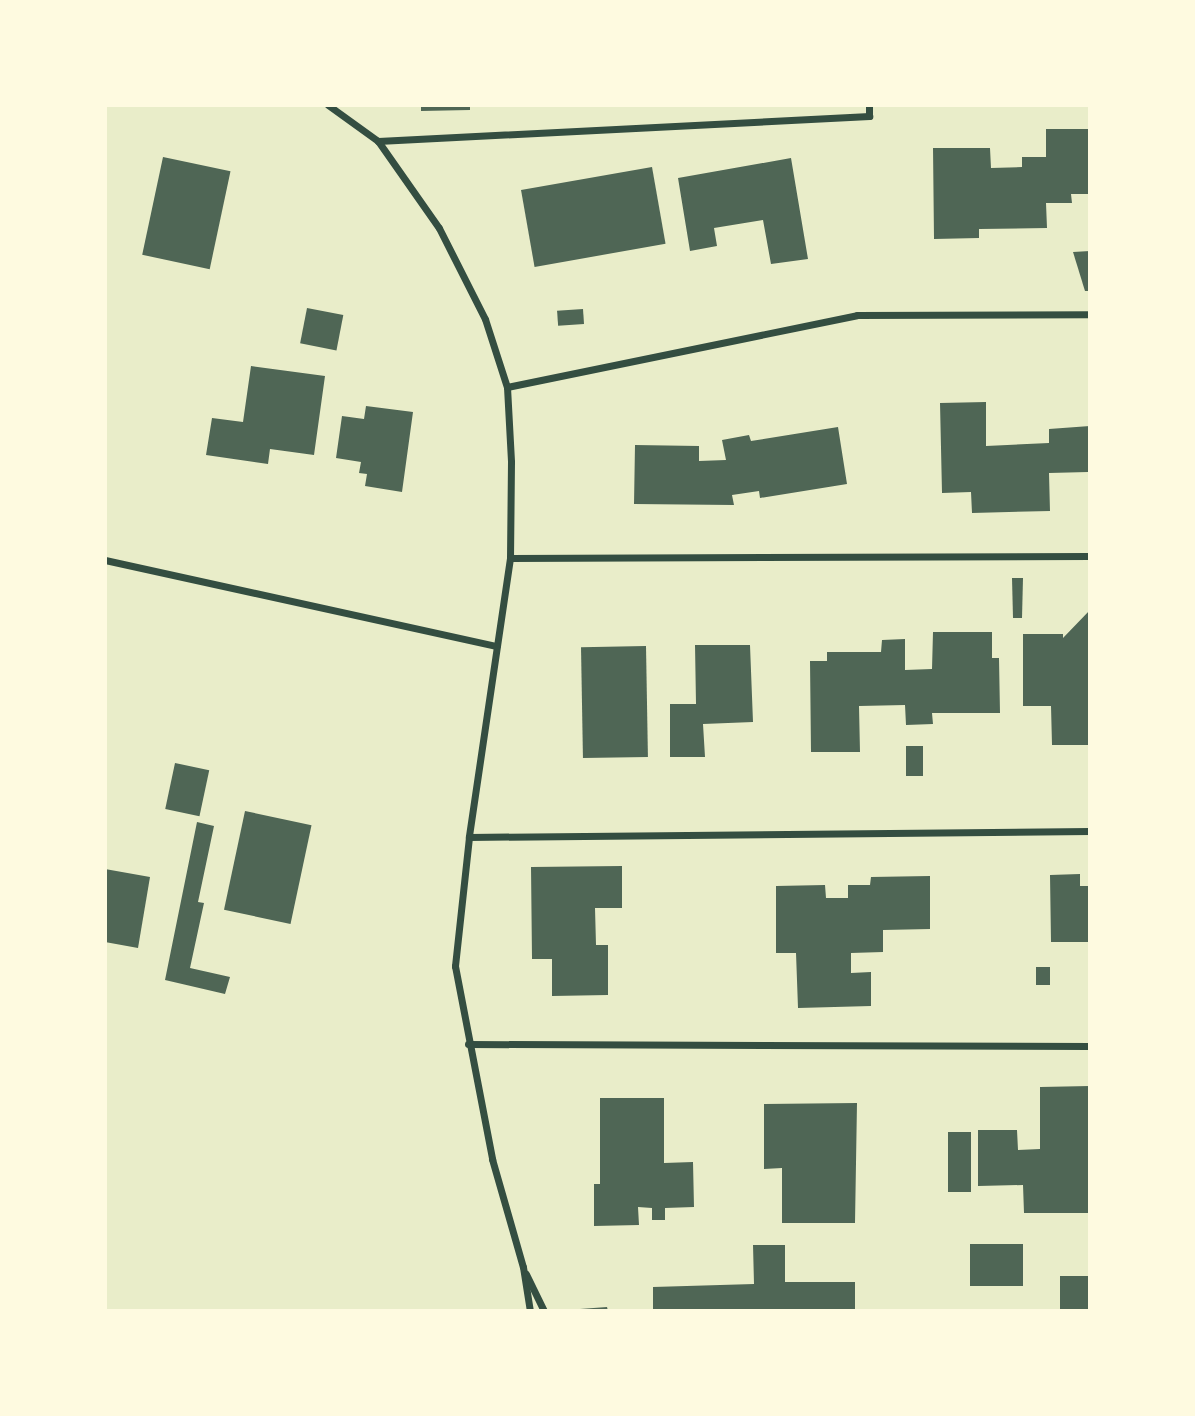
<!DOCTYPE html>
<html>
<head>
<meta charset="utf-8">
<style>
	body { margin:0 }
	#map { position:relative; width:1195px; height:1416px; overflow:hidden; background:#e9edc9; font-family:Lato,sans-serif }
	div>[style] { position:absolute }
	.building>* { inset:0; background:#4f6655; transform-origin:0 0 }
	.minor>* { height:7px; margin:-3.5px; padding:0 3.5px; transform-origin:3.5px; border-radius:3.5px; background:#344e41 }
	span { translate:-50% -50%; white-space:nowrap; text-align:center; line-height:1.15; -webkit-text-stroke:7px #fefae0; paint-order:stroke }
	.frame { position:absolute; inset:0; border:107px solid #fefae0; pointer-events:none }
</style>
</head>
<body>
<div id="map">
	<div class="building">
		<div style="clip-path:polygon(421px 105px,470px 105px,470px 110px,421px 111px)"></div>
		<div style="clip-path:polygon(1046px 129px,1090px 129px,1090px 194px,1071px 194px,1072px 203px,1046px 203px,1047px 228px,979px 229px,979px 238px,934px 239px,933px 148px,990px 148px,991px 168px,1022px 167px,1022px 157px,1046px 157px)"></div>
		<div style="left:163px;top:157px;width:69px;height:100px;rotate:12deg"></div>
		<div style="clip-path:polygon(791px 158px,808px 259px,771px 264px,763px 220px,714px 228px,717px 246px,690px 251px,678px 178px)"></div>
		<div style="left:652px;top:167px;width:78px;height:133px;rotate:80deg"></div>
		<div style="clip-path:polygon(1090px 251px,1090px 291px,1085px 291px,1073px 252px)"></div>
		<div style="left:307px;top:308px;width:37px;height:36px;rotate:11deg"></div>
		<div style="left:583px;top:309px;width:15px;height:26px;rotate:86deg"></div>
		<div style="clip-path:polygon(251px 366px,325px 376px,314px 455px,270px 449px,268px 464px,206px 455px,212px 418px,243px 422px)"></div>
		<div style="clip-path:polygon(986px 402px,986px 446px,1049px 443px,1049px 429px,1090px 426px,1088px 472px,1049px 473px,1050px 511px,972px 513px,971px 492px,942px 493px,940px 403px)"></div>
		<div style="clip-path:polygon(366px 406px,413px 412px,402px 492px,365px 486px,367px 474px,359px 473px,361px 462px,336px 458px,342px 416px,364px 419px)"></div>
		<div style="clip-path:polygon(838px 427px,847px 484px,760px 498px,759px 491px,732px 495px,734px 505px,634px 504px,635px 445px,699px 446px,699px 461px,726px 460px,722px 440px,749px 435px,751px 441px)"></div>
		<div style="clip-path:polygon(1012px 578px,1023px 578px,1022px 618px,1013px 618px)"></div>
		<div style="clip-path:polygon(1090px 610px,1090px 745px,1052px 745px,1051px 706px,1023px 706px,1023px 634px,1063px 634px,1063px 638px)"></div>
		<div style="clip-path:polygon(933px 632px,992px 632px,992px 658px,999px 658px,1000px 713px,932px 713px,933px 724px,906px 725px,905px 705px,859px 706px,860px 752px,811px 752px,810px 661px,827px 661px,827px 652px,881px 652px,882px 640px,905px 639px,905px 670px,932px 669px)"></div>
		<div style="clip-path:polygon(695px 645px,750px 645px,753px 722px,703px 724px,705px 757px,670px 757px,670px 704px,696px 704px)"></div>
		<div style="left:646px;top:646px;width:111px;height:65px;rotate:89deg"></div>
		<div style="left:923px;top:746px;width:30px;height:17px;rotate:90deg"></div>
		<div style="left:175px;top:763px;width:35px;height:47px;rotate:12deg"></div>
		<div style="left:245px;top:811px;width:68px;height:101px;rotate:12deg"></div>
		<div style="clip-path:polygon(197px 822px,214px 826px,198px 902px,204px 903px,190px 968px,230px 977px,225px 994px,165px 980px)"></div>
		<div style="clip-path:polygon(622px 866px,622px 908px,595px 908px,596px 945px,608px 945px,608px 995px,552px 996px,552px 959px,532px 959px,531px 867px)"></div>
		<div style="clip-path:polygon(105px 869px,150px 877px,138px 948px,105px 942px)"></div>
		<div style="clip-path:polygon(1080px 874px,1080px 886px,1090px 886px,1090px 942px,1051px 942px,1050px 875px)"></div>
		<div style="clip-path:polygon(930px 876px,930px 929px,883px 930px,883px 952px,851px 953px,851px 973px,871px 972px,871px 1006px,798px 1008px,796px 953px,776px 953px,776px 886px,825px 885px,826px 898px,848px 898px,848px 885px,870px 885px,871px 877px)"></div>
		<div style="left:1050px;top:967px;width:18px;height:14px;rotate:90deg"></div>
		<div style="clip-path:polygon(1090px 1086px,1090px 1213px,1024px 1213px,1023px 1185px,978px 1186px,978px 1130px,1017px 1130px,1018px 1150px,1040px 1149px,1040px 1087px)"></div>
		<div style="clip-path:polygon(600px 1098px,664px 1098px,664px 1163px,693px 1162px,694px 1207px,665px 1208px,665px 1220px,652px 1220px,652px 1208px,638px 1207px,639px 1225px,594px 1226px,594px 1184px,600px 1184px)"></div>
		<div style="clip-path:polygon(857px 1103px,855px 1223px,782px 1223px,782px 1168px,764px 1169px,764px 1104px)"></div>
		<div style="left:948px;top:1132px;width:23px;height:60px"></div>
		<div style="left:1023px;top:1244px;width:42px;height:53px;rotate:90deg"></div>
		<div style="clip-path:polygon(753px 1245px,785px 1245px,785px 1282px,855px 1282px,855px 1311px,653px 1311px,653px 1287px,754px 1284px)"></div>
		<div style="left:1090px;top:1276px;width:35px;height:30px;rotate:90deg"></div>
		<div style="clip-path:polygon(607px 1307px,608px 1311px,580px 1311px,580px 1309px)"></div>
	</div>
	<div class="minor">
		<div style="left:328px;top:105px;width:62px;rotate:35.8deg"></div>
		<div style="left:378px;top:141px;width:106px;rotate:55deg"></div>
		<div style="left:439px;top:228px;width:102px;rotate:63.2deg"></div>
		<div style="left:485px;top:319px;width:71px;rotate:72.1deg"></div>
		<div style="left:507px;top:387px;width:75px;rotate:86.9deg"></div>
		<div style="left:511px;top:462px;width:96px;rotate:90.6deg"></div>
		<div style="left:510px;top:558px;width:282px;rotate:98.4deg"></div>
		<div style="left:469px;top:837px;width:130px;rotate:96.2deg"></div>
		<div style="left:455px;top:966px;width:197px;rotate:79.1deg"></div>
		<div style="left:492px;top:1159px;width:112px;rotate:74deg"></div>
		<div style="left:523px;top:1267px;width:45px;rotate:81deg"></div>
		<div style="left:378px;top:141px;width:492px;rotate:-2.9deg"></div>
		<div style="left:869px;top:116px;width:11px;rotate:-90deg"></div>
		<div style="left:507px;top:387px;width:357px;rotate:-11.6deg"></div>
		<div style="left:857px;top:315px;width:233px;rotate:-0.2deg"></div>
		<div style="left:510px;top:558px;width:580px;rotate:-0.2deg"></div>
		<div style="left:105px;top:560px;width:401px;rotate:12.4deg"></div>
		<div style="left:469px;top:837px;width:621px;rotate:-0.55deg"></div>
		<div style="left:468px;top:1044px;width:622px;rotate:0.18deg"></div>
		<div style="left:526px;top:1274px;width:41px;rotate:64.1deg"></div>
	</div>
	<div class="frame"></div>
</div>
</body>
</html>
